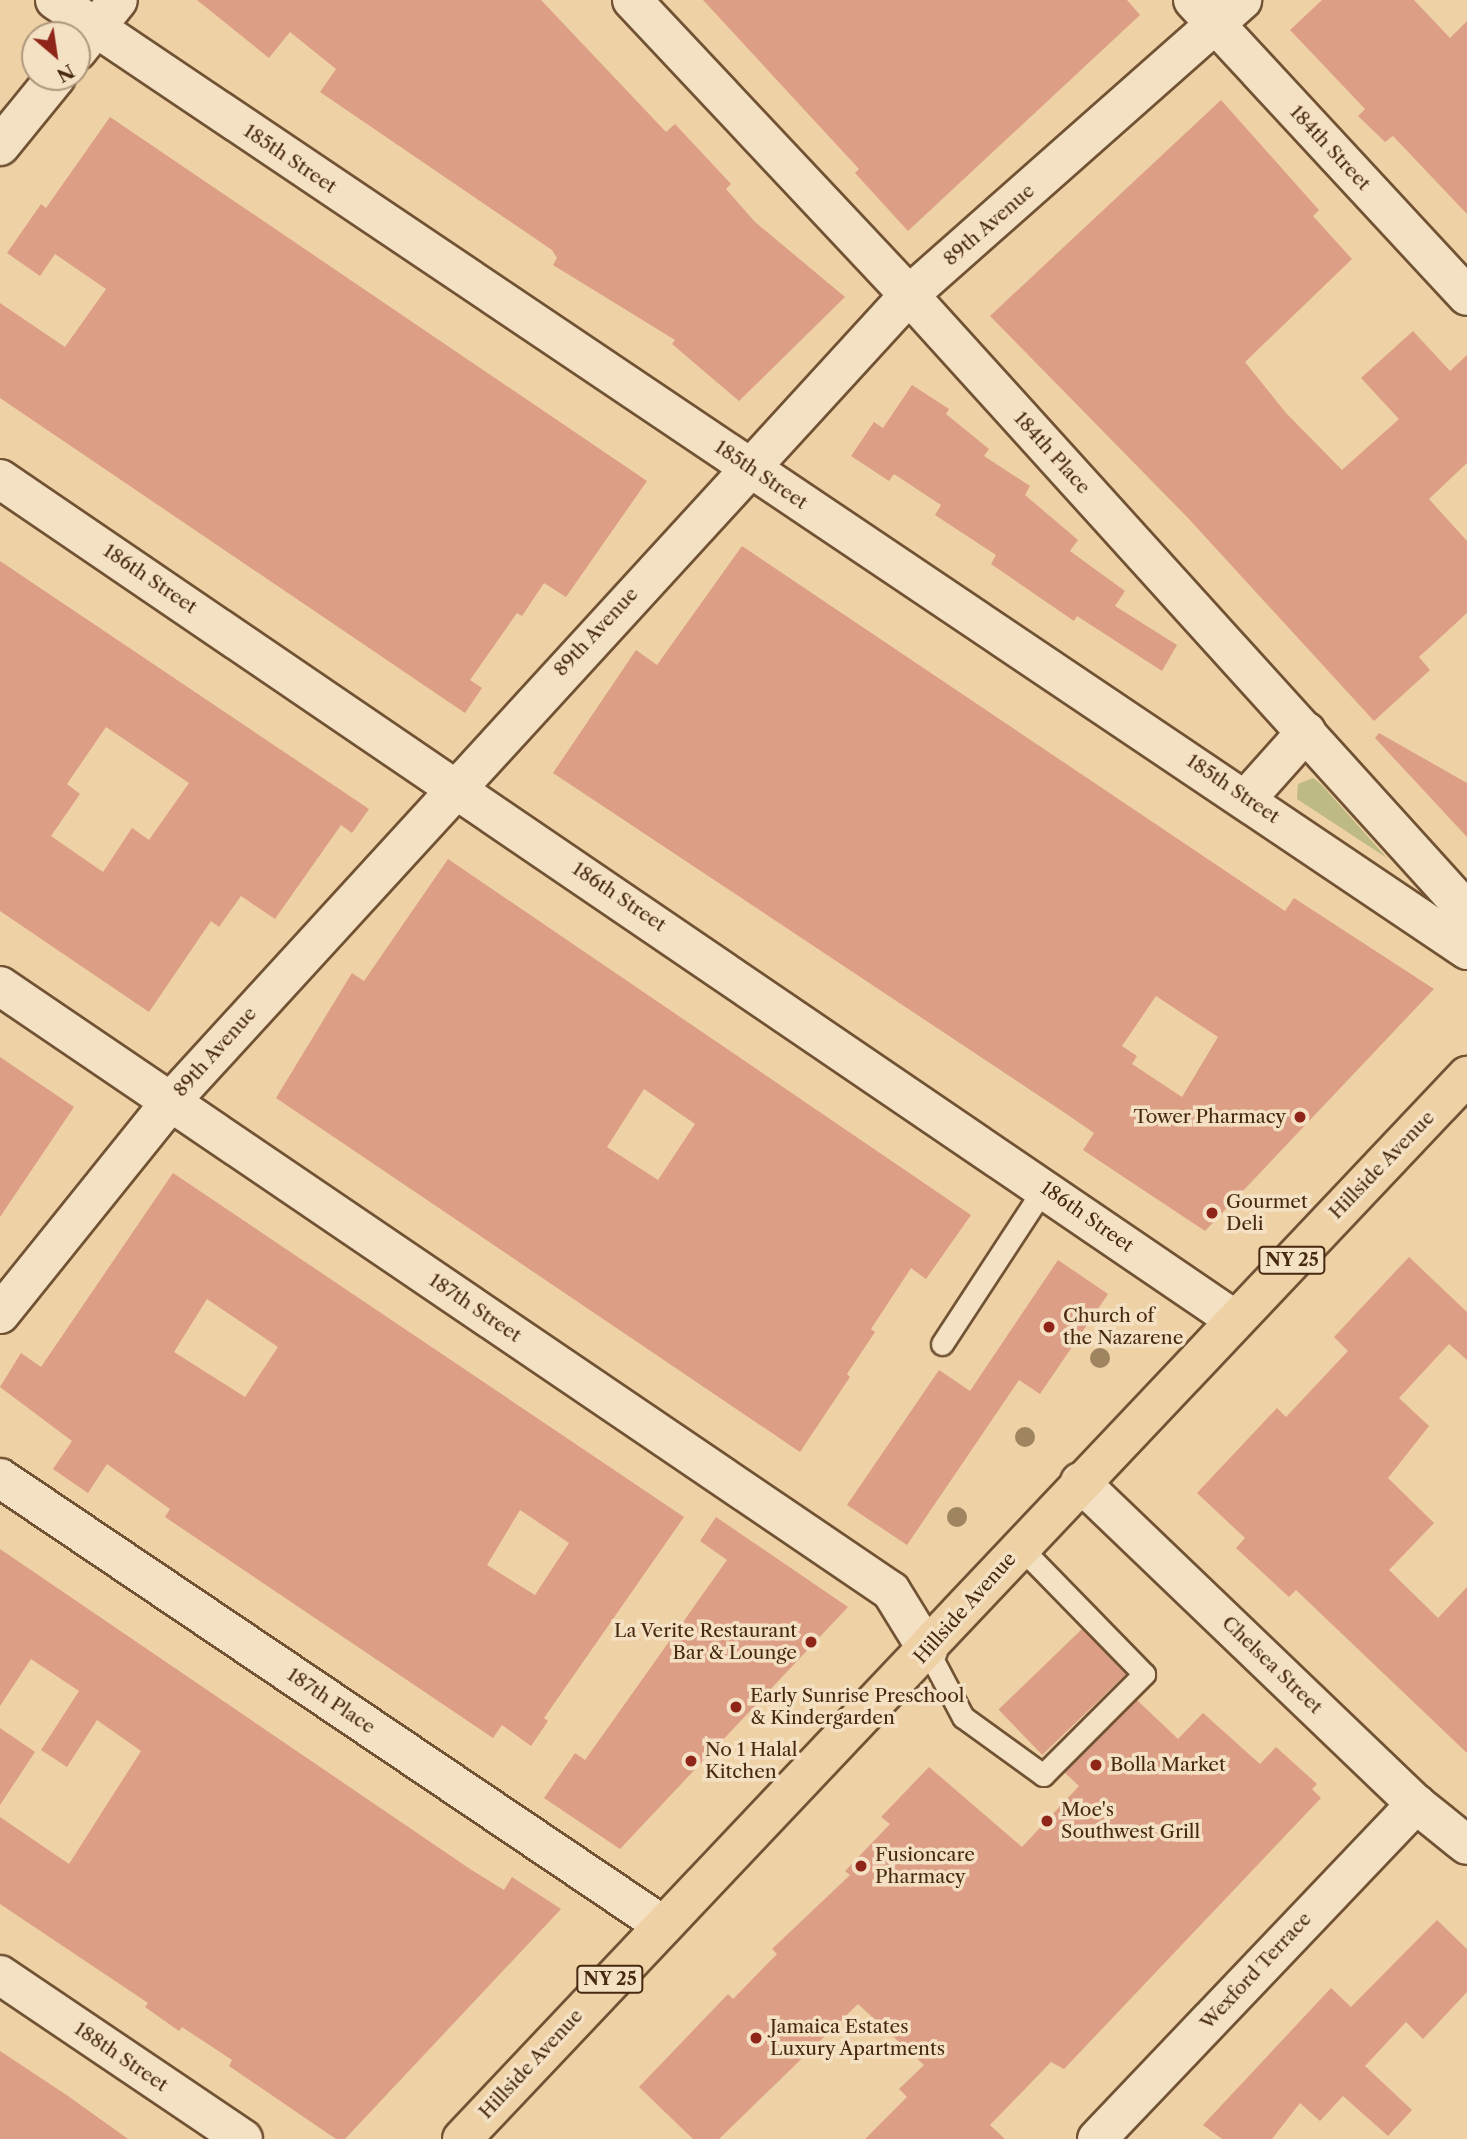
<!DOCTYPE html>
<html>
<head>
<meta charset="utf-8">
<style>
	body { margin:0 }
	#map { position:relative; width:1467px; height:2139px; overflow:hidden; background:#eed1a5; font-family:"Libre Caslon Text",serif }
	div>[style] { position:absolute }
	.green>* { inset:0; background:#bdba83 }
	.building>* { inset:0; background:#dd9e86; transform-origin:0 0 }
	.roads { filter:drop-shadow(2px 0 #715334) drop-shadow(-2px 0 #715334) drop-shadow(0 2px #715334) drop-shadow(0 -2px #715334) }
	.lane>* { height:21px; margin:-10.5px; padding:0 10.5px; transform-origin:10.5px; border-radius:10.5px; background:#f4e1c4 }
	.street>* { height:38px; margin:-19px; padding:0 19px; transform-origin:19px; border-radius:19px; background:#f4e1c4 }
	.secondary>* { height:38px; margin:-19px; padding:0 19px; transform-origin:19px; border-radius:19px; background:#f4e1c4 }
	.primary>* { height:38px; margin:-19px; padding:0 19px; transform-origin:19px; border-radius:19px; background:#eed1a5 }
	.trees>* { width:20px; height:20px; margin:-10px; border-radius:50%; background:#9f855f }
	.dots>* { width:19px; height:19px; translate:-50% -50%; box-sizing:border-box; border:4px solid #f4e1c4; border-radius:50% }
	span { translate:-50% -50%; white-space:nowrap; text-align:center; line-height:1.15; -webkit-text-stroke:7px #f4e1c4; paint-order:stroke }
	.shield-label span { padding:2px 5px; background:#f4e1c4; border:2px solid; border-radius:5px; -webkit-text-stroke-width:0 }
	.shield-label { font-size:18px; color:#47290f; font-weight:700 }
	.street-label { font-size:19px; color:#47290f }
	.poi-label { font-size:19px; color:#47290f }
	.right { translate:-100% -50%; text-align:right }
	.left { translate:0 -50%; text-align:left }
	.north { position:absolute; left:21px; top:21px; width:70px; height:70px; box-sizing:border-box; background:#f4e1c4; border:2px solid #af977c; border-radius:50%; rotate:151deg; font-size:19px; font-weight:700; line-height:28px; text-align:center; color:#47290f }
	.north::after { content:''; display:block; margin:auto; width:24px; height:32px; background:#8f2418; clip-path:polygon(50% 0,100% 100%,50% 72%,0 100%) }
</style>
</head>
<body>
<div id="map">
	<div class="green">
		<div style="clip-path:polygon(1313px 778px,1321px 784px,1387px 858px,1297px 799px,1298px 784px)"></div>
	</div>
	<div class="building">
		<div style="clip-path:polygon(197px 0,541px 0,666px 132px,675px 124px,731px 184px,726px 189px,755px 222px,845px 297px,739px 401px,672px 344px,675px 340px,553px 265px,557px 258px,552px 250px,320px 92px,336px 69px,290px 32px,269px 58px)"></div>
		<div style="clip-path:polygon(703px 0,1127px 0,1140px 15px,908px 231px,855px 173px,859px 169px)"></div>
		<div style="clip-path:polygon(1322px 0,1414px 0,1450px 38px,1467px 21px,1467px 214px,1393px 136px,1385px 142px,1358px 116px,1365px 109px,1290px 30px)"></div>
		<div style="clip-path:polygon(1221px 100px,1319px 210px,1313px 216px,1352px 259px,1245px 362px,1286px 413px,1342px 470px,1399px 419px,1361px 378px,1413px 331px,1450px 371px,1467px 355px,1467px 463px,1429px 499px,1467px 541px,1467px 613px,1419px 657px,1430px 670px,1374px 721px,1188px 518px,990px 316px)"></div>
		<div style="clip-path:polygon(110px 117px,647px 481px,566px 597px,544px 583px,522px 616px,517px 613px,470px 680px,482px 688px,465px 713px,0 398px,0 303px,65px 347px,106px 289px,55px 254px,40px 276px,7px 253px,41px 204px,46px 208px)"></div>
		<div style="clip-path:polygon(912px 385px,949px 409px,946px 414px,989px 449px,984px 456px,1030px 486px,1025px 495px,1078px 540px,1070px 551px,1125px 591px,1115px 606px,1177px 645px,1162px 671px,1077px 616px,1074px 621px,991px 564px,996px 555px,935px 515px,941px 505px,894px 474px,889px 481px,851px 456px,874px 422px,883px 428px)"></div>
		<div style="clip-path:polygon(evenodd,742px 546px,1285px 911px,1294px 898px,1434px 989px,1205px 1231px,1083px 1150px,1094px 1133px,1068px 1115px,553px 773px,636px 650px,657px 665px,742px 546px,1156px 996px,1218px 1037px,1182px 1097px,1132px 1064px,1137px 1056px,1122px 1046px,1156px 996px)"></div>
		<div style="clip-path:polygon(evenodd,0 561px,369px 809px,352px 833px,341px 825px,275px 919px,241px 896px,219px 927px,211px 921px,149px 1012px,0 911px,0 561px,106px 727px,189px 783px,149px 840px,132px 828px,103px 872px,51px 836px,80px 794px,67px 784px,106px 727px)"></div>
		<div style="clip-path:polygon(1379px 733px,1467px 783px,1467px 837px,1375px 738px)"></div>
		<div style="clip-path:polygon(evenodd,448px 859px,971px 1215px,926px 1279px,911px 1268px,871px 1329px,875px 1332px,847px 1374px,850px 1377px,800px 1452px,276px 1098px,352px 973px,364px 981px,448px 859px,644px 1089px,695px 1124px,658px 1180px,607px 1147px,644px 1089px)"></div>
		<div style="clip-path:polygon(0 1057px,74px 1107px,0 1217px)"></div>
		<div style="clip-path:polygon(evenodd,173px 1173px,684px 1517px,544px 1718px,548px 1721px,531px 1746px,502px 1725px,493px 1738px,165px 1517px,170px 1509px,107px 1464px,88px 1493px,53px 1469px,72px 1441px,0 1387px,21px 1353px,41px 1367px,173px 1173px,207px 1299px,278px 1347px,245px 1397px,174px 1352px,207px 1299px,173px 1173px,520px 1510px,569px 1543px,535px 1595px,487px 1565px,520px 1510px)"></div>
		<div style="clip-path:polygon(1409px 1257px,1467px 1312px,1467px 1360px,1449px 1344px,1399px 1398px,1429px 1426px,1388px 1478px,1434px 1523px,1389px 1570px,1438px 1618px,1467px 1587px,1467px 1753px,1296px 1590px,1289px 1597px,1236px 1548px,1245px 1538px,1197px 1493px,1277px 1408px,1286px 1417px,1348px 1351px,1334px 1337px)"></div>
		<div style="clip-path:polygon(1058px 1260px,1108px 1294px,1040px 1394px,1019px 1380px,907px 1545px,847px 1505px,939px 1370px,970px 1391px)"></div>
		<div style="clip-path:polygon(716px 1517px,848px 1607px,620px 1849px,544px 1798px,575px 1753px,585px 1760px,727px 1560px,700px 1541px)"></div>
		<div style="clip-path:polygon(0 1549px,470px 1869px,504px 1890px,512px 1877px,561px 1909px,345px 2139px,336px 2139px,292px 2109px,229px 2066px,232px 2060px,182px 2027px,179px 2031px,145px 2007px,148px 2003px,0 1904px,0 1817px,69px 1864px,141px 1751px,97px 1720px,67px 1767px,41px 1750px,79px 1691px,31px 1659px,0 1706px)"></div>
		<div style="left:1082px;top:1629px;width:63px;height:116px;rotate:46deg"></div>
		<div style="clip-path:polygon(1149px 1688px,1137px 1700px,1178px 1739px,1203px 1713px,1260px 1764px,1276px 1747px,1317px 1784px,1312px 1789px,1321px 1798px,1064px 2069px,1051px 2062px,990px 2125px,1005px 2139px,865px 2139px,907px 2097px,899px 2089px,924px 2065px,858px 2004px,719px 2139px,693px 2139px,639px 2087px,728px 1994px,733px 1999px,777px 1954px,772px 1949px,850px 1875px,845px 1871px,890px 1824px,881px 1817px,929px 1767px,1022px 1847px,1079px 1786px,1064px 1772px)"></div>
		<div style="clip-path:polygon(0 1728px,35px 1752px,0 1805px)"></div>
		<div style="clip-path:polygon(1437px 1920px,1467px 1949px,1467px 1992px,1423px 2039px,1406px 2022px,1365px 2066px,1412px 2110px,1388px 2136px,1343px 2096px,1320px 2121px,1300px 2103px,1272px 2139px,1222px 2139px,1203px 2125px,1331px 1988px,1351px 2007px)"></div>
		<div style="clip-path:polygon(0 2051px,68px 2096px,128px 2139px,0 2139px)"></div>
	</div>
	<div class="roads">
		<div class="lane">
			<div style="left:942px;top:1344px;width:186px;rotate:-56.8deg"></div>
			<div style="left:928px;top:1651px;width:75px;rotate:62.1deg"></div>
			<div style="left:963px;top:1717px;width:99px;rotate:35.9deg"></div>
			<div style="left:1043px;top:1775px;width:143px;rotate:-45deg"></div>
			<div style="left:1144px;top:1674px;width:179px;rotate:-134.3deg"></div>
		</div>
		<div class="street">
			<div style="left:55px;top:0;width:1702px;rotate:33.93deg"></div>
			<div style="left:632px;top:0;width:405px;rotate:46.8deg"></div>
			<div style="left:909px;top:295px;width:831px;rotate:47.83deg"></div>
			<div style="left:1193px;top:0;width:403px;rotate:47.2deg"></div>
			<div style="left:77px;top:51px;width:65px;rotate:-51.2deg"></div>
			<div style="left:0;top:146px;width:89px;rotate:-50.9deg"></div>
			<div style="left:0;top:479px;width:1494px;rotate:34.25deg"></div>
			<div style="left:1247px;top:798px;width:89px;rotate:-48.2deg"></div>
			<div style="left:0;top:986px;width:1077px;rotate:34.18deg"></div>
			<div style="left:891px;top:1591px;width:70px;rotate:58.3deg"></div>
			<div style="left:0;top:1314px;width:273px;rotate:-51.2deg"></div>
			<div style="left:171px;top:1101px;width:1093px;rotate:-47.52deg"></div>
			<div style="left:909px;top:295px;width:445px;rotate:-41.5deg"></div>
			<div style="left:0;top:1478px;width:797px;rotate:34.01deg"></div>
			<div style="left:1080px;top:1482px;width:465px;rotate:43.8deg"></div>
			<div style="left:1416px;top:1804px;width:65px;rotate:38.8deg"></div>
			<div style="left:1097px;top:2139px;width:463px;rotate:-46.4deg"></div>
		</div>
		<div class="secondary">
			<div style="left:0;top:1975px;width:293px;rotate:34deg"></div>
		</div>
		<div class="primary">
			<div style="left:462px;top:2139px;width:1463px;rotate:-46.61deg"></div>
		</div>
	</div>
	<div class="trees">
		<div style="left:1100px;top:1358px"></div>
		<div style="left:1025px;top:1437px"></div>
		<div style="left:957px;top:1517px"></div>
	</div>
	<div class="dots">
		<div style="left:1300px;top:1117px;background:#8f2418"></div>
		<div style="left:1212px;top:1213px;background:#8f2418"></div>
		<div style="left:1049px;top:1327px;background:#8f2418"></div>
		<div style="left:811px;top:1642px;background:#8f2418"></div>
		<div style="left:736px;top:1707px;background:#8f2418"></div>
		<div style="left:691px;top:1761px;background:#8f2418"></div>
		<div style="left:1096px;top:1765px;background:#8f2418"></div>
		<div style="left:1047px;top:1821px;background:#8f2418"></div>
		<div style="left:861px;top:1866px;background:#8f2418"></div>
		<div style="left:756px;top:2038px;background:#8f2418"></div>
	</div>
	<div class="shield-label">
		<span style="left:1292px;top:1260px">NY 25</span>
		<span style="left:610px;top:1979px">NY 25</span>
	</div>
	<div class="street-label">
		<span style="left:1330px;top:148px;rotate:47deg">184th Street</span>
		<span style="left:290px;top:159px;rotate:34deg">185th Street</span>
		<span style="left:989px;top:225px;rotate:-41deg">89th Avenue</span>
		<span style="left:1052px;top:453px;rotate:48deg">184th Place</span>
		<span style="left:761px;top:475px;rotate:34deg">185th Street</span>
		<span style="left:150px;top:579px;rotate:34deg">186th Street</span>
		<span style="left:596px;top:632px;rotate:-47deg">89th Avenue</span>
		<span style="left:1233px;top:789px;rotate:34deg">185th Street</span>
		<span style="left:619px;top:897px;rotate:34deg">186th Street</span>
		<span style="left:215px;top:1052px;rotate:-48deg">89th Avenue</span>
		<span style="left:1382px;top:1165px;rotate:-46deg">Hillside Avenue</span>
		<span style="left:1087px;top:1217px;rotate:35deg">186th Street</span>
		<span style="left:475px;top:1308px;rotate:34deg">187th Street</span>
		<span style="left:965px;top:1608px;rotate:-48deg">Hillside Avenue</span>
		<span style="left:1272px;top:1665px;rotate:44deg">Chelsea Street</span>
		<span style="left:331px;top:1701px;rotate:34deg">187th Place</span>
		<span style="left:1256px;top:1971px;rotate:-47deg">Wexford Terrace</span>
		<span style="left:121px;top:2057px;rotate:34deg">188th Street</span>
		<span style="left:531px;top:2064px;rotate:-47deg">Hillside Avenue</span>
	</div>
	<div class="poi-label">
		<span class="right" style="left:1286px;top:1117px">Tower Pharmacy</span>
		<span class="left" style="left:1226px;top:1213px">Gourmet<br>Deli</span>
		<span class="left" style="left:1063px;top:1327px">Church of<br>the Nazarene</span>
		<span class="right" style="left:797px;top:1642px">La Verite Restaurant<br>Bar &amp; Lounge</span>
		<span class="left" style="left:750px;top:1707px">Early Sunrise Preschool<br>&amp; Kindergarden</span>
		<span class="left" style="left:705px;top:1761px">No 1 Halal<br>Kitchen</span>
		<span class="left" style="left:1110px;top:1765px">Bolla Market</span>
		<span class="left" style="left:1061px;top:1821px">Moe's<br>Southwest Grill</span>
		<span class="left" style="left:875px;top:1866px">Fusioncare<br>Pharmacy</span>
		<span class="left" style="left:770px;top:2038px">Jamaica Estates<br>Luxury Apartments</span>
	</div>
	<div class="north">N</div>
</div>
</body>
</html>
